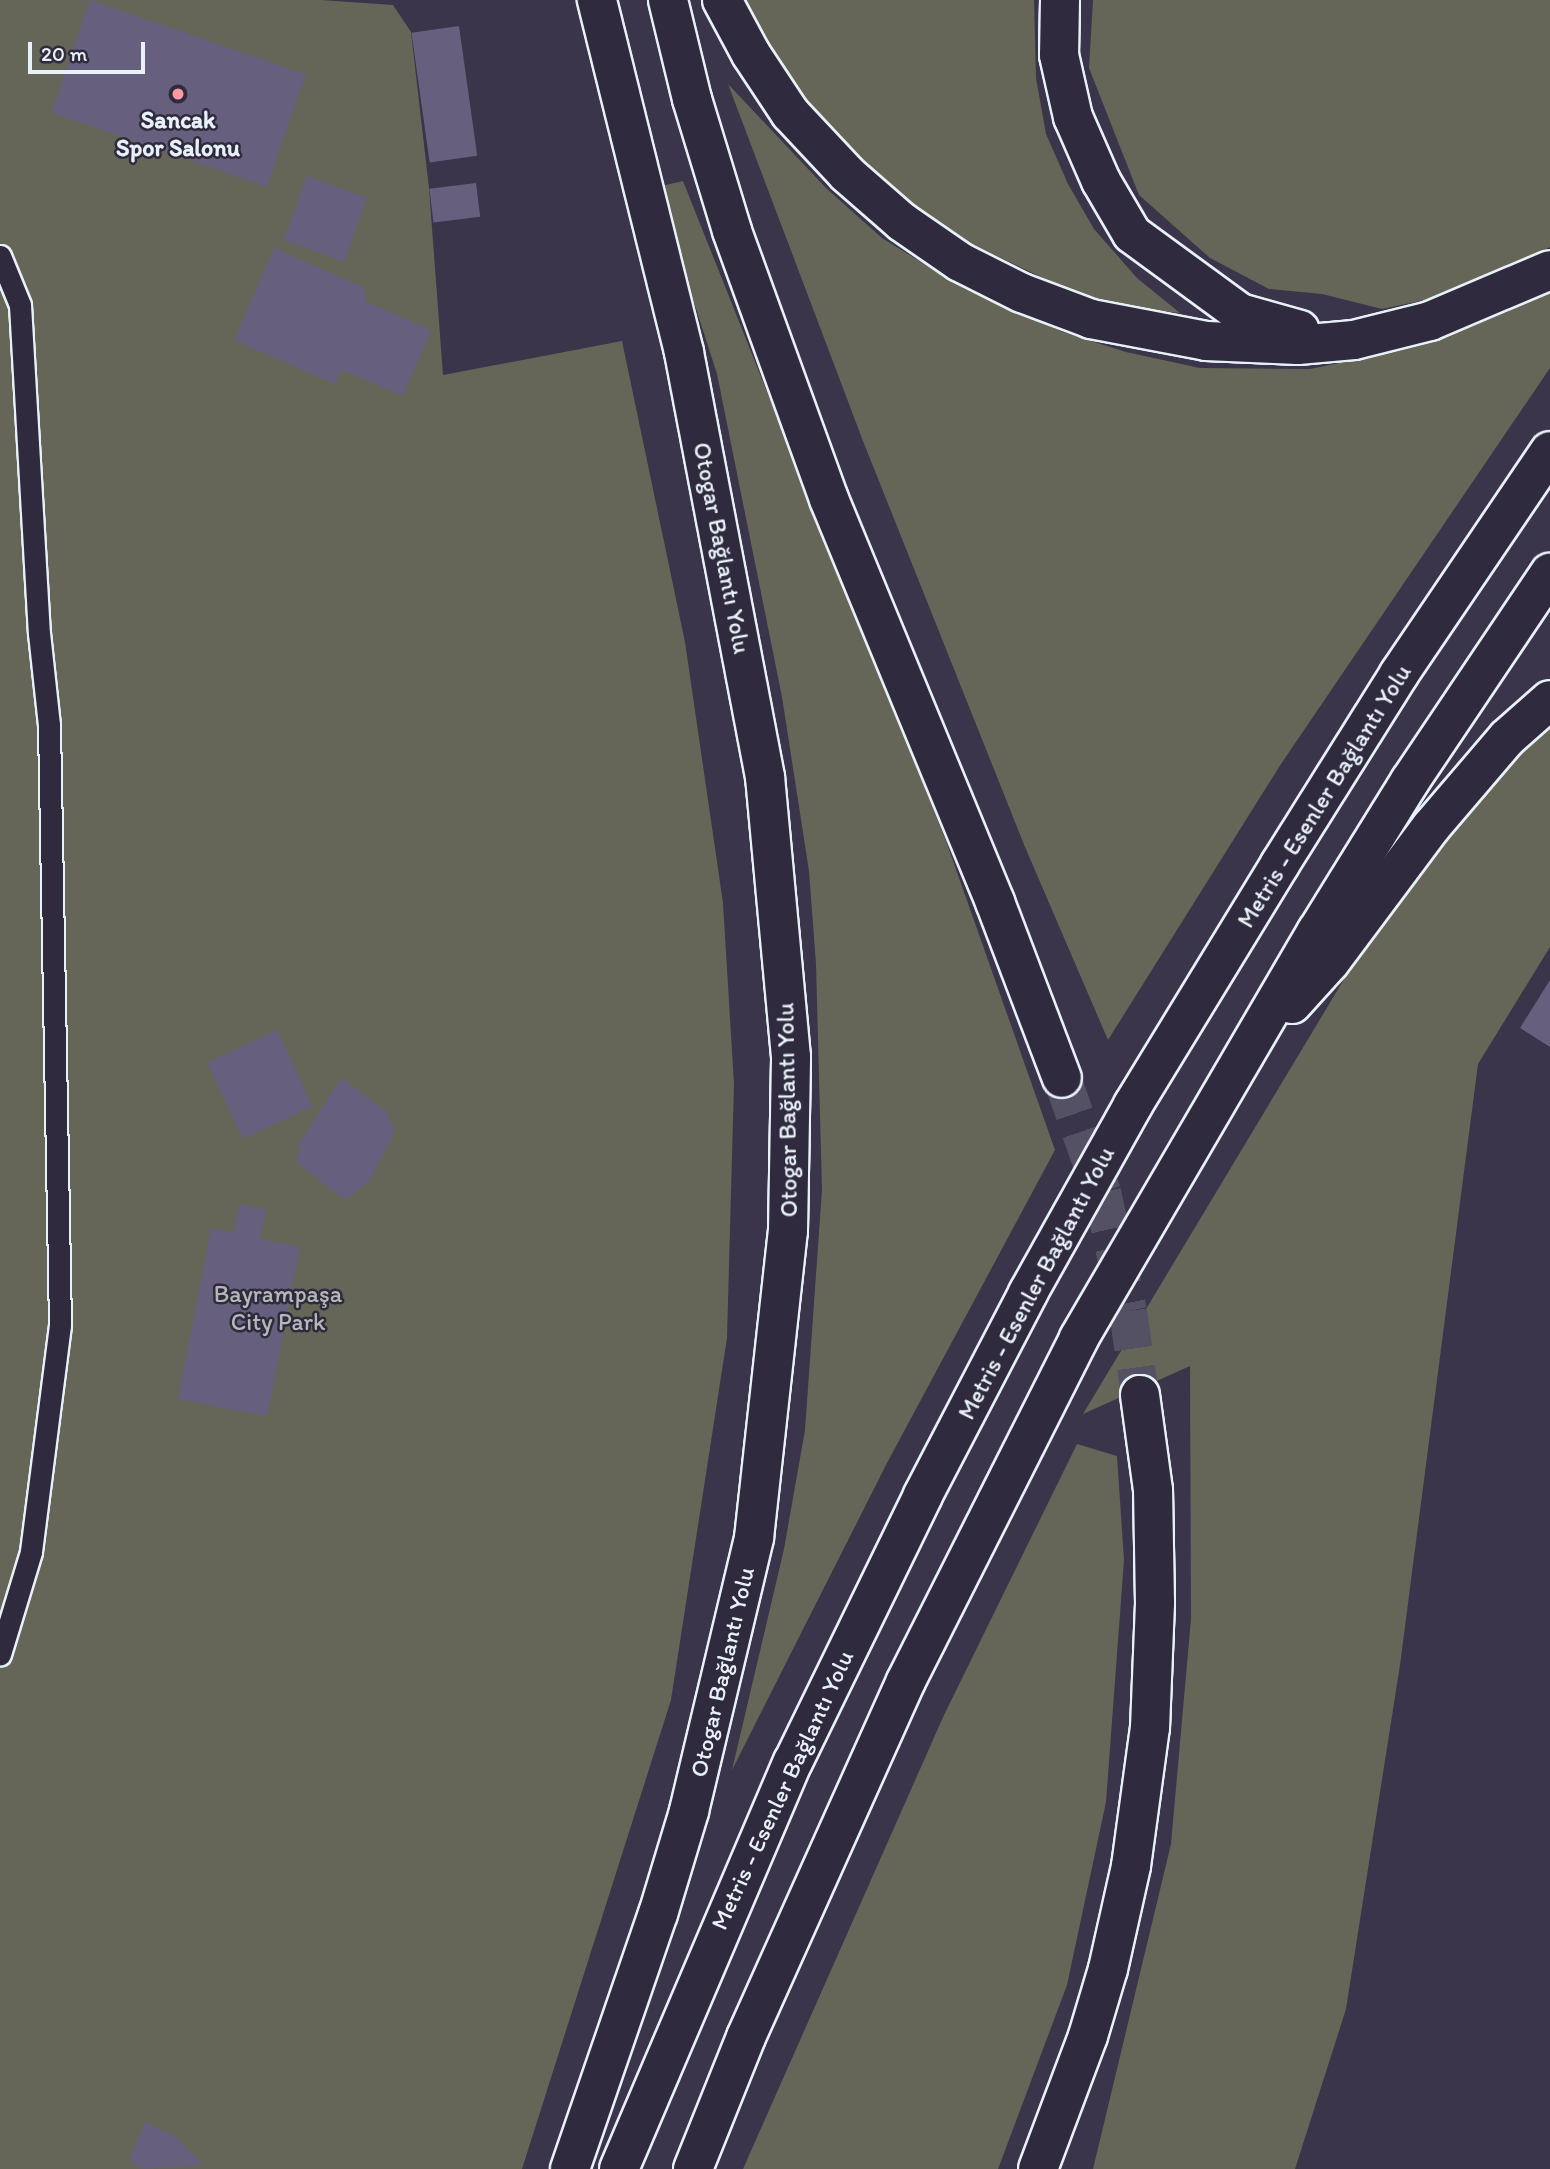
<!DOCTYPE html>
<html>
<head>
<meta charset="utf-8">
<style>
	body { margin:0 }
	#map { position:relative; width:1550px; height:2169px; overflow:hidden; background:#3a354a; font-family:Itim,sans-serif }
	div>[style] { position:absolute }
	.green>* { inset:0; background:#656657 }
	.building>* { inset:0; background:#66607e; transform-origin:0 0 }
	.trunk-tunnel>* { height:38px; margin-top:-19px; transform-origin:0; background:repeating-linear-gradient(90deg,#545164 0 38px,transparent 0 57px) }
	.roads { filter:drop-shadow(2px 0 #e8f1f8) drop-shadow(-2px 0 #e8f1f8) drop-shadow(0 2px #e8f1f8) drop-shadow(0 -2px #e8f1f8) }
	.service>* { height:21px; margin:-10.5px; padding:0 10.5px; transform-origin:10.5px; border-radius:10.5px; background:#2f2a3d }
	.trunk>* { height:38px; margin:-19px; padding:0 19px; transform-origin:19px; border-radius:19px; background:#2f2a3d }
	.dots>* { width:19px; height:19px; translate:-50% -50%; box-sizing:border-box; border:4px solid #2f2a3d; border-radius:50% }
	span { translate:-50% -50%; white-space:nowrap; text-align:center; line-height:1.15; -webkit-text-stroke:5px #2f2a3d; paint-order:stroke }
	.poi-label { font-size:24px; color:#e8f1f8; font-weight:700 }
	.street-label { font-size:24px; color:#e8f1f8 }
	.park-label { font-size:24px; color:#b4b9b8 }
	.scale { position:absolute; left:28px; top:42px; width:117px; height:32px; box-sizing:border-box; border:4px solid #e8f1f8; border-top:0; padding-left:9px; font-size:21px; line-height:24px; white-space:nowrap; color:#e8f1f8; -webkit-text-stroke:5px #2f2a3d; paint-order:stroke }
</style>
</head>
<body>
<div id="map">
	<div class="green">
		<div style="clip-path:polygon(0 0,321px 0,393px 5px,411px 32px,429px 188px,443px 375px,622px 341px,685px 642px,723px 903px,734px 1084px,727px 1338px,671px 1700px,522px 2169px,0 2169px)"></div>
		<div style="clip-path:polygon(746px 0,1034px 0,1036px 78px,1046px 134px,1068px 184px,1094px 229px,1137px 278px,1180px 313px,1134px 308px,1070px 291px,968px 242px,898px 193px,839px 139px,791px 83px,754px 25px)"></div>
		<div style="clip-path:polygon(1093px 0,1550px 0,1550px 247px,1449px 295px,1382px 309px,1322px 294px,1269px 289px,1210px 258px,1139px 195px,1089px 68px)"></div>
		<div style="clip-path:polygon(728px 84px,826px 188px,882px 238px,965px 289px,1063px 332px,1126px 352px,1200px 368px,1310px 369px,1388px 353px,1471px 327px,1550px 292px,1550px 368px,1281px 764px,1108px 1040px,1025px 847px,863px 441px)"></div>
		<div style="clip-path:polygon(683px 181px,946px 841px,1055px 1150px,887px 1463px,732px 1770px,784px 1549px,805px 1430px,822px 1190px,816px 964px,809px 871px,782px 697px,717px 374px,657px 187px)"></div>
		<div style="clip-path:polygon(1550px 718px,1550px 947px,1478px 1064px,1400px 1665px,1346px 2009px,1295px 2169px,1093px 2169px,1171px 1844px,1191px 1619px,1190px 1366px,1083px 1414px,1367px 941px,1539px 726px)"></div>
		<div style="clip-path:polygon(1077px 1444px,1117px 1456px,1124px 1560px,1106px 1802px,1067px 1985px,998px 2169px,743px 2169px,944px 1715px)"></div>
	</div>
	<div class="building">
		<div style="left:90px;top:0;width:228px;height:119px;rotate:19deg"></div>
		<div style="left:459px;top:26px;width:131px;height:48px;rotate:82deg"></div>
		<div style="left:307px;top:176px;width:64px;height:68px;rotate:20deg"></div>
		<div style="left:476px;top:183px;width:34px;height:47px;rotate:83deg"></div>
		<div style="clip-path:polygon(274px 248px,365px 288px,366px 302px,431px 330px,403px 396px,341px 370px,335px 384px,234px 340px)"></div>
		<div style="clip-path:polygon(1550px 980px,1550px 1047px,1520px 1028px)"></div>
		<div style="left:277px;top:1030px;width:84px;height:77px;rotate:65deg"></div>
		<div style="clip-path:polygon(341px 1078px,386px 1111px,395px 1131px,369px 1182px,345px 1200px,297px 1163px,299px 1143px)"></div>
		<div style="clip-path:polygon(239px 1204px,266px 1210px,260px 1239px,300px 1247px,267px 1416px,178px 1399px,211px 1228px,234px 1232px)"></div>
		<div style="clip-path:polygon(145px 2122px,174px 2136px,204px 2165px,142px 2169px,129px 2160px)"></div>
	</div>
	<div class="trunk-tunnel">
		<div style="left:1062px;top:1078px;width:121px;rotate:70.7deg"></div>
		<div style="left:1102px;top:1192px;width:122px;rotate:77.7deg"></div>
		<div style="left:1128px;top:1311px;width:85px;rotate:81.9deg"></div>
	</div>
	<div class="roads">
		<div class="service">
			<div style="left:0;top:256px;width:53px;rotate:67.8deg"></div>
			<div style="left:20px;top:305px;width:329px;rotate:86.7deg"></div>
			<div style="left:39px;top:633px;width:93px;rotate:83.8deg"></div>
			<div style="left:49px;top:725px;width:600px;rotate:88.95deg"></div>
			<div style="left:60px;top:1325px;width:229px;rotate:97.3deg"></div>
			<div style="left:31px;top:1552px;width:107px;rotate:106.9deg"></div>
		</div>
		<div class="trunk">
			<div style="left:668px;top:0;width:102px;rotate:76.4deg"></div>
			<div style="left:692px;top:99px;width:138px;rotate:73.1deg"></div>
			<div style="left:732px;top:231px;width:285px;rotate:70.1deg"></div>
			<div style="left:829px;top:499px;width:436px;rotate:67.6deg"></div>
			<div style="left:995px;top:902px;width:188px;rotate:69.2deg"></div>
			<div style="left:722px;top:0;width:61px;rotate:61.8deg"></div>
			<div style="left:751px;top:54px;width:71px;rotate:56.5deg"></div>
			<div style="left:790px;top:113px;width:83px;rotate:46.9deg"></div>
			<div style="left:847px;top:174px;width:73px;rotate:41.1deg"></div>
			<div style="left:902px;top:222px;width:70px;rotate:34.6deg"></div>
			<div style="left:960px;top:262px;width:69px;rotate:26.6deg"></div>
			<div style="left:1022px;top:293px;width:74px;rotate:20.6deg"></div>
			<div style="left:1091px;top:319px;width:117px;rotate:10.8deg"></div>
			<div style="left:1206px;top:341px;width:92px;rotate:2.5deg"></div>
			<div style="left:1298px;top:345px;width:56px;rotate:-5.1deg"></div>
			<div style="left:1354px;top:340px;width:78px;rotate:-14deg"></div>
			<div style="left:1430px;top:321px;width:130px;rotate:-23deg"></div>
			<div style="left:1060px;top:0;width:55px;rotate:91deg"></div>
			<div style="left:1059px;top:55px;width:64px;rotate:77.3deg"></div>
			<div style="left:1073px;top:117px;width:70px;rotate:66.4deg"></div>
			<div style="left:1101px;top:181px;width:61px;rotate:59.7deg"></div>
			<div style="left:1132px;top:234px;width:134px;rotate:36.2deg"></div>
			<div style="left:1240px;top:313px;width:62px;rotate:15.8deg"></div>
			<div style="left:1292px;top:1004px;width:57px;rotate:-47.9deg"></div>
			<div style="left:1330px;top:962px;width:169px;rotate:-53.2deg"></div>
			<div style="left:1431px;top:827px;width:117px;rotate:-49.5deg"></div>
			<div style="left:1507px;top:738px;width:57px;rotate:-41.5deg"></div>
			<div style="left:570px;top:2169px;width:270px;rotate:-71deg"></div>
			<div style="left:658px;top:1914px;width:108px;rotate:-73.2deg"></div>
			<div style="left:689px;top:1811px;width:281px;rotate:-76.6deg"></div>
			<div style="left:754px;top:1538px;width:309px;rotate:-83.7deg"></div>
			<div style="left:788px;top:1231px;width:174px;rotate:-89deg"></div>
			<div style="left:791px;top:1057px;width:281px;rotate:-95.3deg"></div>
			<div style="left:765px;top:777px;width:433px;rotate:-100.8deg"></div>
			<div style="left:684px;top:352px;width:363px;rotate:-103.9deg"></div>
			<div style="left:619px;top:2169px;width:443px;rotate:-66.9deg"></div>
			<div style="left:793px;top:1762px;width:297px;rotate:-64deg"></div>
			<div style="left:923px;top:1495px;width:228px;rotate:-62.5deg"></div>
			<div style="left:1028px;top:1293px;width:215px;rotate:-60.8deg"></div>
			<div style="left:1133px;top:1105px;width:282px;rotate:-58.6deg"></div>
			<div style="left:1280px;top:864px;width:224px;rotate:-57.9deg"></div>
			<div style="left:1399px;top:674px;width:269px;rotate:-55.9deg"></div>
			<div style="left:693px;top:2169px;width:142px;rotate:-68.1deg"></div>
			<div style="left:746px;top:2037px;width:390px;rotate:-65.8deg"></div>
			<div style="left:906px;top:1681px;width:384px;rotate:-63.2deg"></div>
			<div style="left:1079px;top:1338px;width:471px;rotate:-59.7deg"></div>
			<div style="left:1317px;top:931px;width:176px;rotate:-58.2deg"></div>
			<div style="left:1410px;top:781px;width:251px;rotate:-56.1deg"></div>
			<div style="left:1038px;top:2169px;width:142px;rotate:-69.4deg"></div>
			<div style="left:1088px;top:2036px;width:70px;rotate:-73.4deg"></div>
			<div style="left:1108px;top:1969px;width:106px;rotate:-77.4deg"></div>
			<div style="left:1131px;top:1866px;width:139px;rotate:-82.2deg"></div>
			<div style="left:1150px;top:1728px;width:125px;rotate:-87.7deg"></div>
			<div style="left:1155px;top:1603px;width:113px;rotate:-91deg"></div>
			<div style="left:1153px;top:1490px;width:96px;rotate:-97.8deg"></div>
		</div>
	</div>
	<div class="dots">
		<div style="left:178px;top:94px;background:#ff9aa2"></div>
	</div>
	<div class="poi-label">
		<span style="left:178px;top:134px">Sancak<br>Spor Salonu</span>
	</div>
	<div class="street-label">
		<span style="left:722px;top:548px;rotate:79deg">Otogar Bağlantı Yolu</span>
		<span style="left:1324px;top:796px;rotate:-58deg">Metris - Esenler Bağlantı Yolu</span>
		<span style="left:787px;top:1110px;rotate:-91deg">Otogar Bağlantı Yolu</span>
		<span style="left:1036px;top:1283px;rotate:-62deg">Metris - Esenler Bağlantı Yolu</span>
		<span style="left:722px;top:1672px;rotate:-77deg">Otogar Bağlantı Yolu</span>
		<span style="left:782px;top:1790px;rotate:-65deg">Metris - Esenler Bağlantı Yolu</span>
	</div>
	<div class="park-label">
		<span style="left:278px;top:1308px">Bayrampaşa<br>City Park</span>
	</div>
	<div class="scale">20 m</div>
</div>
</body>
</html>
